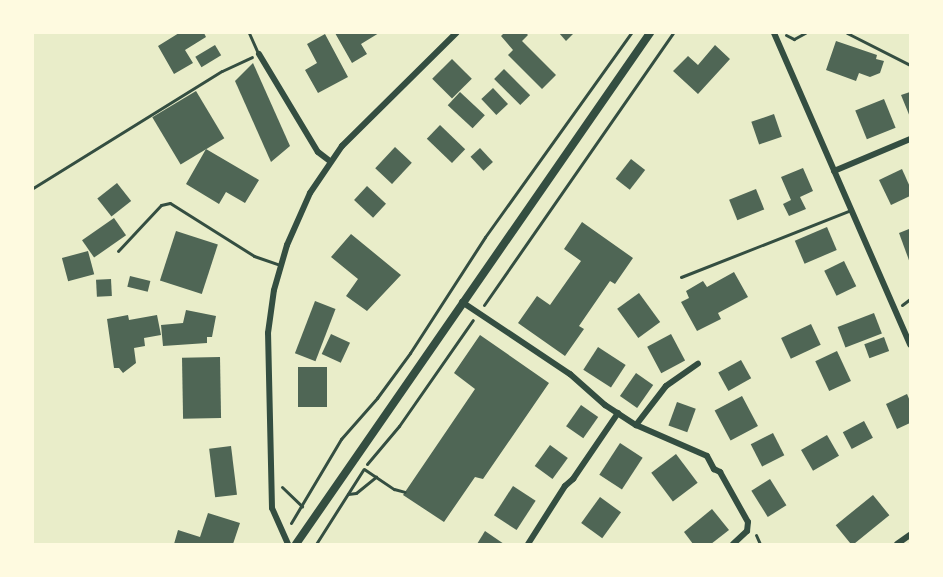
<!DOCTYPE html>
<html>
<head>
<meta charset="utf-8">
<style>
	body { margin:0 }
	#map { position:relative; width:943px; height:577px; overflow:hidden; background:#e9edc9; font-family:"PT Sans",sans-serif }
	div>[style] { position:absolute }
	.building>* { inset:0; background:#4f6655; transform-origin:0 0 }
	.path>* { height:3px; margin:-1.5px; padding:0 1.5px; transform-origin:1.5px; border-radius:1.5px; background:#344e41 }
	.service>* { height:3px; margin:-1.5px; padding:0 1.5px; transform-origin:1.5px; border-radius:1.5px; background:#344e41 }
	.minor>* { height:6px; margin:-3px; padding:0 3px; transform-origin:3px; border-radius:3px; background:#344e41 }
	.tertiary>* { height:8px; margin:-4px; padding:0 4px; transform-origin:4px; border-radius:4px; background:#344e41 }
	span { translate:-50% -50%; white-space:nowrap; text-align:center; line-height:1.15; -webkit-text-stroke:4.5px #fefae0; paint-order:stroke }
	.frame { position:absolute; inset:0; border:34px solid #fefae0; pointer-events:none }
</style>
</head>
<body>
<div id="map">
	<div class="building">
		<div style="clip-path:polygon(179px 33px,204px 33px,206px 37px,185px 50px,193px 63px,174px 74px,158px 46px)"></div>
		<div style="clip-path:polygon(335px 33px,379px 33px,361px 44px,367px 54px,352px 63px)"></div>
		<div style="clip-path:polygon(504px 33px,526px 33px,528px 35px,522px 41px,556px 75px,542px 89px,508px 55px,513px 50px,501px 36px)"></div>
		<div style="clip-path:polygon(559px 33px,574px 33px,566px 41px)"></div>
		<div style="clip-path:polygon(325px 34px,348px 77px,318px 93px,305px 70px,317px 63px,307px 44px)"></div>
		<div style="clip-path:polygon(836px 41px,877px 55px,876px 59px,884px 61px,880px 73px,870px 77px,859px 73px,856px 81px,826px 70px)"></div>
		<div style="left:215px;top:45px;width:12px;height:23px;rotate:59deg"></div>
		<div style="clip-path:polygon(715px 45px,730px 59px,698px 94px,673px 71px,688px 56px,698px 65px)"></div>
		<div style="left:452px;top:59px;width:28px;height:28px;rotate:45deg"></div>
		<div style="clip-path:polygon(253px 63px,290px 146px,271px 162px,235px 81px)"></div>
		<div style="left:504px;top:69px;width:37px;height:14px;rotate:45deg"></div>
		<div style="left:493px;top:88px;width:22px;height:16px;rotate:47deg"></div>
		<div style="left:196px;top:91px;width:55px;height:51px;rotate:59deg"></div>
		<div style="left:460px;top:92px;width:34px;height:18px;rotate:43deg"></div>
		<div style="clip-path:polygon(910px 92px,910px 117px,901px 95px)"></div>
		<div style="left:884px;top:99px;width:31px;height:31px;rotate:68deg"></div>
		<div style="left:774px;top:114px;width:24px;height:24px;rotate:71deg"></div>
		<div style="left:440px;top:125px;width:35px;height:19px;rotate:44deg"></div>
		<div style="left:395px;top:147px;width:23px;height:29px;rotate:43deg"></div>
		<div style="left:480px;top:148px;width:19px;height:13px;rotate:47deg"></div>
		<div style="clip-path:polygon(206px 149px,259px 180px,245px 203px,226px 192px,219px 204px,186px 184px)"></div>
		<div style="left:631px;top:159px;width:18px;height:25px;rotate:38deg"></div>
		<div style="clip-path:polygon(803px 168px,813px 191px,800px 197px,806px 209px,789px 216px,783px 204px,791px 200px,781px 177px)"></div>
		<div style="clip-path:polygon(902px 169px,910px 187px,910px 196px,891px 205px,879px 180px)"></div>
		<div style="left:117px;top:183px;width:23px;height:25px;rotate:52deg"></div>
		<div style="left:367px;top:186px;width:26px;height:19px;rotate:43deg"></div>
		<div style="left:756px;top:189px;width:22px;height:29px;rotate:68deg"></div>
		<div style="left:114px;top:218px;width:21px;height:39px;rotate:55deg"></div>
		<div style="clip-path:polygon(582px 222px,633px 258px,615px 284px,610px 281px,579px 326px,584px 329px,565px 356px,518px 323px,537px 296px,550px 305px,581px 261px,564px 249px)"></div>
		<div style="left:827px;top:227px;width:25px;height:35px;rotate:67deg"></div>
		<div style="clip-path:polygon(909px 229px,910px 231px,910px 263px,899px 233px)"></div>
		<div style="left:176px;top:231px;width:44px;height:52px;rotate:18deg"></div>
		<div style="clip-path:polygon(351px 234px,401px 275px,367px 311px,346px 296px,358px 279px,331px 257px)"></div>
		<div style="left:88px;top:251px;width:24px;height:27px;rotate:75deg"></div>
		<div style="left:844px;top:261px;width:28px;height:22px;rotate:64deg"></div>
		<div style="clip-path:polygon(734px 272px,748px 297px,718px 313px,721px 319px,697px 331px,681px 302px,689px 298px,686px 291px,703px 281px,707px 287px)"></div>
		<div style="left:130px;top:276px;width:21px;height:11px;rotate:14deg"></div>
		<div style="left:111px;top:279px;width:17px;height:15px;rotate:87deg"></div>
		<div style="left:639px;top:293px;width:36px;height:27px;rotate:54deg"></div>
		<div style="left:315px;top:301px;width:22px;height:56px;rotate:21deg"></div>
		<div style="clip-path:polygon(186px 310px,216px 316px,212px 337px,207px 337px,207px 343px,163px 346px,161px 325px,183px 323px)"></div>
		<div style="left:874px;top:313px;width:22px;height:39px;rotate:69deg"></div>
		<div style="clip-path:polygon(128px 315px,129px 320px,157px 315px,161px 335px,144px 338px,145px 346px,134px 348px,136px 363px,123px 373px,119px 368px,114px 368px,107px 319px)"></div>
		<div style="left:811px;top:324px;width:23px;height:33px;rotate:65deg"></div>
		<div style="left:331px;top:334px;width:21px;height:22px;rotate:25deg"></div>
		<div style="left:671px;top:334px;width:30px;height:27px;rotate:62deg"></div>
		<div style="clip-path:polygon(480px 335px,549px 383px,483px 479px,475px 477px,444px 522px,403px 495px,475px 389px,454px 373px)"></div>
		<div style="left:884px;top:337px;width:15px;height:21px;rotate:70deg"></div>
		<div style="left:598px;top:347px;width:33px;height:27px;rotate:33deg"></div>
		<div style="left:837px;top:351px;width:33px;height:24px;rotate:65deg"></div>
		<div style="left:220px;top:357px;width:61px;height:38px;rotate:89deg"></div>
		<div style="left:741px;top:360px;width:21px;height:26px;rotate:61deg"></div>
		<div style="left:298px;top:367px;width:29px;height:40px"></div>
		<div style="left:636px;top:373px;width:21px;height:28px;rotate:35deg"></div>
		<div style="clip-path:polygon(907px 394px,910px 401px,910px 423px,897px 429px,886px 404px)"></div>
		<div style="left:742px;top:396px;width:34px;height:31px;rotate:62deg"></div>
		<div style="left:677px;top:402px;width:20px;height:25px;rotate:20deg"></div>
		<div style="left:581px;top:405px;width:21px;height:26px;rotate:35deg"></div>
		<div style="left:864px;top:421px;width:19px;height:24px;rotate:62deg"></div>
		<div style="left:773px;top:433px;width:25px;height:25px;rotate:63deg"></div>
		<div style="left:827px;top:435px;width:24px;height:30px;rotate:60deg"></div>
		<div style="left:620px;top:443px;width:27px;height:38px;rotate:33deg"></div>
		<div style="left:550px;top:445px;width:22px;height:26px;rotate:36deg"></div>
		<div style="left:231px;top:446px;width:49px;height:22px;rotate:83deg"></div>
		<div style="left:676px;top:454px;width:36px;height:31px;rotate:53deg"></div>
		<div style="left:770px;top:479px;width:31px;height:22px;rotate:58deg"></div>
		<div style="left:513px;top:486px;width:27px;height:35px;rotate:33deg"></div>
		<div style="left:873px;top:495px;width:26px;height:48px;rotate:51deg"></div>
		<div style="left:600px;top:497px;width:26px;height:32px;rotate:36deg"></div>
		<div style="clip-path:polygon(712px 509px,729px 530px,711px 544px,693px 544px,684px 532px)"></div>
		<div style="clip-path:polygon(208px 513px,240px 523px,233px 544px,174px 544px,178px 530px,200px 537px)"></div>
		<div style="clip-path:polygon(485px 531px,504px 544px,477px 544px)"></div>
	</div>
	<div class="path">
		<div style="left:847px;top:33px;width:71px;rotate:26.9deg"></div>
		<div style="left:786px;top:35px;width:9px;rotate:27deg"></div>
		<div style="left:794px;top:39px;width:13px;rotate:-29deg"></div>
		<div style="left:33px;top:188px;width:222px;rotate:-31.8deg"></div>
		<div style="left:222px;top:71px;width:33px;rotate:-25deg"></div>
		<div style="left:484px;top:305px;width:331px;rotate:-55.2deg"></div>
		<div style="left:902px;top:305px;width:10px;rotate:-37deg"></div>
		<div style="left:367px;top:464px;width:50px;rotate:-49.9deg"></div>
		<div style="left:399px;top:426px;width:129px;rotate:-55.1deg"></div>
		<div style="left:364px;top:469px;width:36px;rotate:34deg"></div>
		<div style="left:394px;top:489px;width:11px;rotate:15deg"></div>
		<div style="left:282px;top:487px;width:28px;rotate:44deg"></div>
		<div style="left:348px;top:494px;width:8px;rotate:-7deg"></div>
		<div style="left:356px;top:493px;width:26px;rotate:-39deg"></div>
		<div style="left:291px;top:523px;width:98px;rotate:-59.2deg"></div>
		<div style="left:341px;top:439px;width:55px;rotate:-48.7deg"></div>
		<div style="left:377px;top:398px;width:56px;rotate:-53.7deg"></div>
		<div style="left:410px;top:353px;width:138px;rotate:-57.1deg"></div>
		<div style="left:485px;top:237px;width:251px;rotate:-54.4deg"></div>
		<div style="left:756px;top:535px;width:10px;rotate:66deg"></div>
		<div style="left:316px;top:544px;width:88px;rotate:-57.6deg"></div>
	</div>
	<div class="service">
		<div style="left:249px;top:33px;width:22px;rotate:66deg"></div>
		<div style="left:118px;top:251px;width:63px;rotate:-46.9deg"></div>
		<div style="left:161px;top:205px;width:9px;rotate:-13deg"></div>
		<div style="left:170px;top:203px;width:99px;rotate:32.2deg"></div>
		<div style="left:254px;top:256px;width:28px;rotate:19deg"></div>
		<div style="left:681px;top:277px;width:183px;rotate:-21.5deg"></div>
	</div>
	<div class="minor">
		<div style="left:774px;top:33px;width:340px;rotate:66.4deg"></div>
		<div style="left:259px;top:54px;width:114px;rotate:59deg"></div>
		<div style="left:318px;top:152px;width:15px;rotate:37deg"></div>
		<div style="left:834px;top:171px;width:82px;rotate:-22.8deg"></div>
		<div style="left:462px;top:302px;width:130px;rotate:33.7deg"></div>
		<div style="left:570px;top:374px;width:47px;rotate:41.5deg"></div>
		<div style="left:605px;top:405px;width:37px;rotate:33deg"></div>
		<div style="left:636px;top:425px;width:77px;rotate:23.6deg"></div>
		<div style="left:707px;top:456px;width:15px;rotate:62deg"></div>
		<div style="left:714px;top:469px;width:7px;rotate:27deg"></div>
		<div style="left:720px;top:472px;width:57px;rotate:60.8deg"></div>
		<div style="left:748px;top:522px;width:9px;rotate:96deg"></div>
		<div style="left:747px;top:531px;width:19px;rotate:137deg"></div>
		<div style="left:636px;top:425px;width:49px;rotate:-52.4deg"></div>
		<div style="left:666px;top:386px;width:39px;rotate:-35deg"></div>
		<div style="left:288px;top:544px;width:39px;rotate:-114deg"></div>
		<div style="left:272px;top:508px;width:175px;rotate:-91.3deg"></div>
		<div style="left:268px;top:333px;width:43px;rotate:-82.1deg"></div>
		<div style="left:274px;top:290px;width:47px;rotate:-73.9deg"></div>
		<div style="left:287px;top:245px;width:57px;rotate:-66.1deg"></div>
		<div style="left:310px;top:193px;width:57px;rotate:-55.8deg"></div>
		<div style="left:342px;top:146px;width:161px;rotate:-44.7deg"></div>
		<div style="left:528px;top:544px;width:69px;rotate:-57.5deg"></div>
		<div style="left:565px;top:486px;width:11px;rotate:-41deg"></div>
		<div style="left:573px;top:479px;width:80px;rotate:-55.7deg"></div>
		<div style="left:897px;top:544px;width:16px;rotate:-35deg"></div>
	</div>
	<div class="tertiary">
		<div style="left:296px;top:544px;width:622px;rotate:-55.29deg"></div>
	</div>
	<div class="frame"></div>
</div>
</body>
</html>
